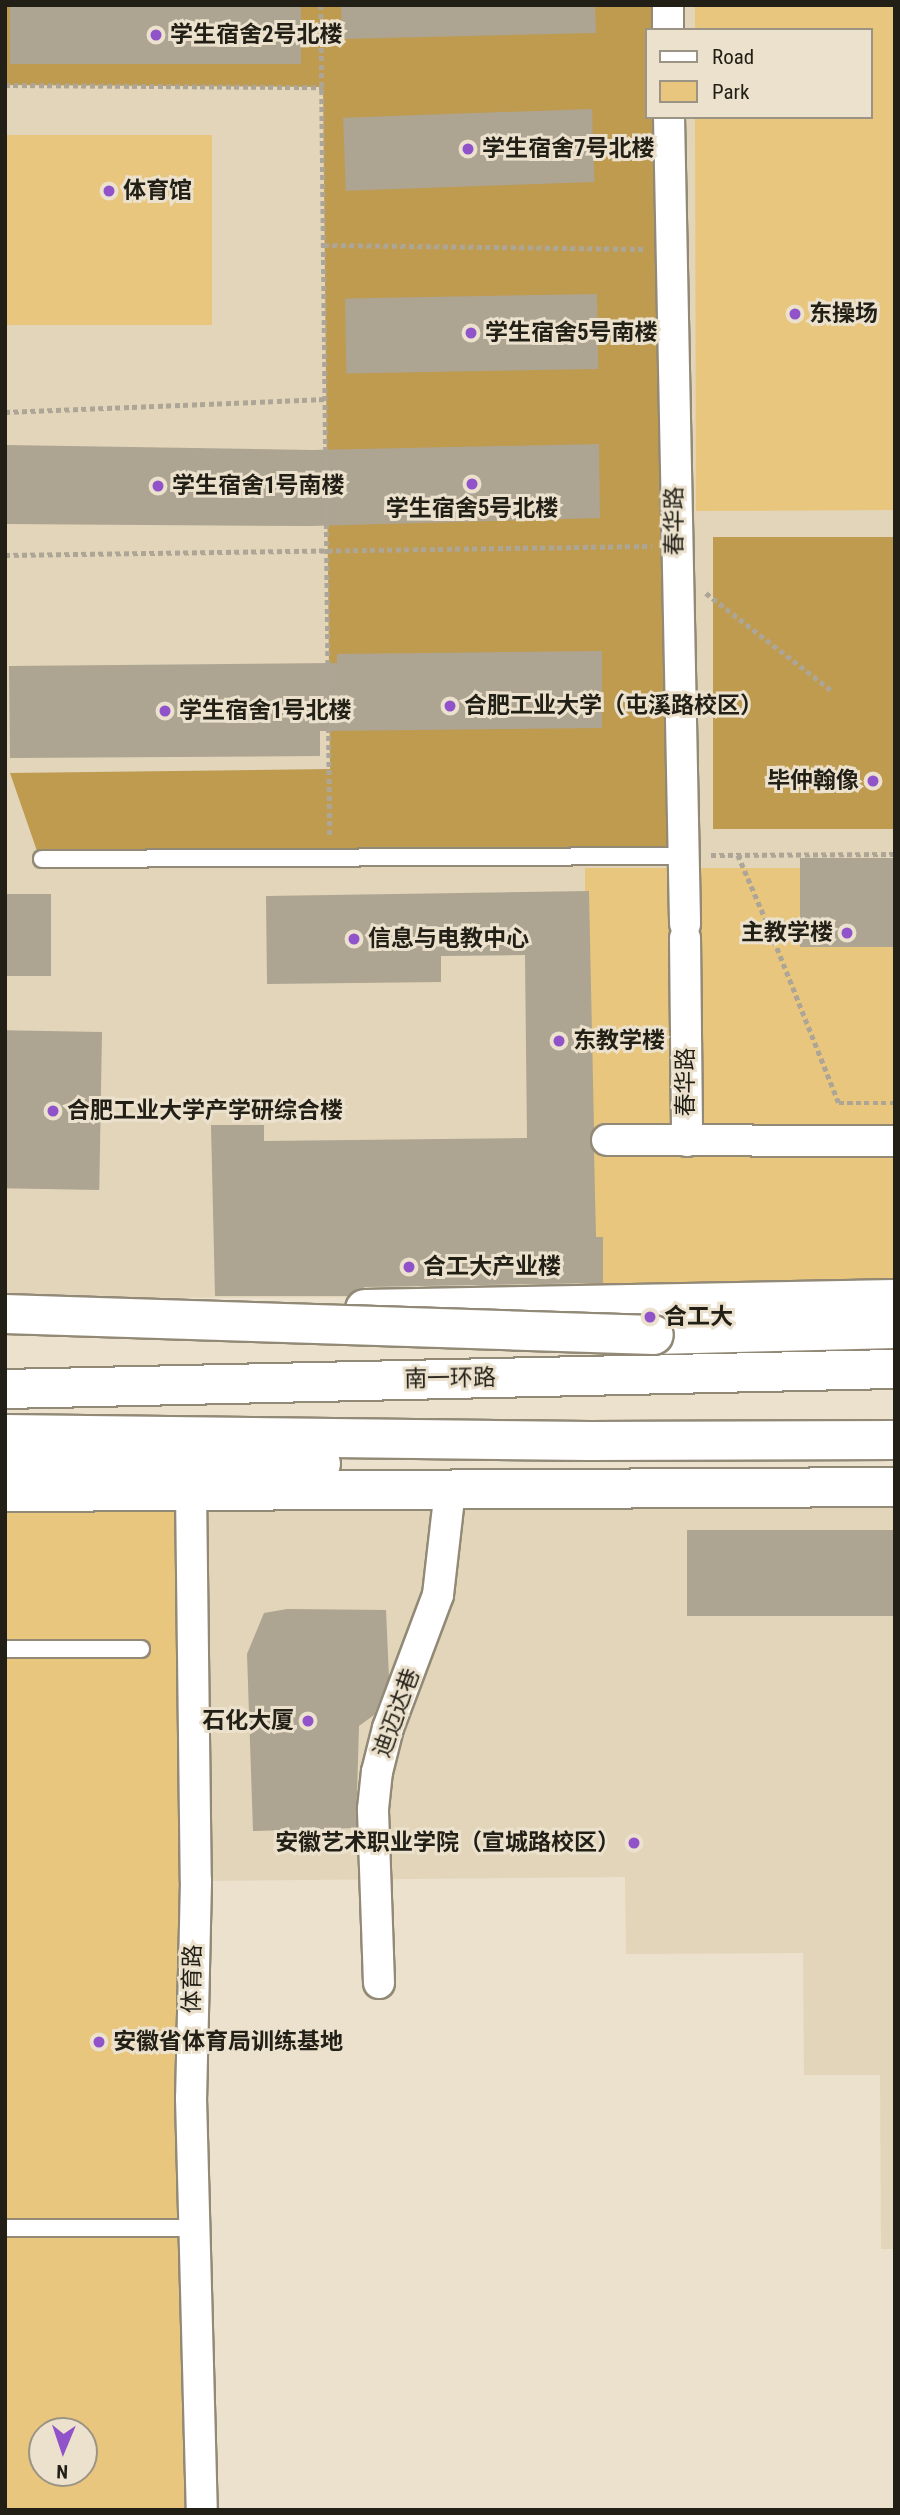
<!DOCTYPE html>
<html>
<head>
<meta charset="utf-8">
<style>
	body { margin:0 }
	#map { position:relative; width:900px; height:2515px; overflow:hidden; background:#ebe1cd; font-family:"Roboto Condensed","Noto Sans SC",sans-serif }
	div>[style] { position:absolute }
	.built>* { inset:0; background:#e2d5ba }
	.green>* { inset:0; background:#e8c67d; transform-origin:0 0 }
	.forest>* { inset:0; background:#bf9b4f; transform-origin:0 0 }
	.building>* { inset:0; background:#ada491; transform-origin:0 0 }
	.path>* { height:4.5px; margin-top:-2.25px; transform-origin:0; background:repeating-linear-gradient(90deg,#ada595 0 5px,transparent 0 8.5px) }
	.roads { filter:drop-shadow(2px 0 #928976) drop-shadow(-2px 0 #928976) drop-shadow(0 2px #928976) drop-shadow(0 -2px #928976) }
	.lane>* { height:16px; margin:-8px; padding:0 8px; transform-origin:8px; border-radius:8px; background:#fff }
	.street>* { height:30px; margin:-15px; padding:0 15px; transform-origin:15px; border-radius:15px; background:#fff }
	.primary>* { height:38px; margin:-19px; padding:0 19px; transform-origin:19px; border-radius:19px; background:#fff }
	.highway>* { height:38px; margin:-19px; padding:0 19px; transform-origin:19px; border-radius:19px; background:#fff }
	.bridges { filter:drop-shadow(2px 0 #928976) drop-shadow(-2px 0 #928976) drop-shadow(0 2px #928976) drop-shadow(0 -2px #928976) }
	.highway-bridge>* { height:38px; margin:-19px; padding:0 19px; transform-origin:19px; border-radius:19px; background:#fff }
	.dots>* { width:19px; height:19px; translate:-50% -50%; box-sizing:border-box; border:4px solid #ebe1cd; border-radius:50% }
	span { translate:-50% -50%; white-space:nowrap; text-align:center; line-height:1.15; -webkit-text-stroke:6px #ebe1cd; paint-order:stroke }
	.poi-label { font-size:23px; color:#221f17; font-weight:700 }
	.left { translate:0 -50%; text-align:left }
	.right { translate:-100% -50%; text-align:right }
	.street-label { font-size:23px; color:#221f17 }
	.frame { position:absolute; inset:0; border:7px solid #221f17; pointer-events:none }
	.legend { position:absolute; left:645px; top:28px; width:228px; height:91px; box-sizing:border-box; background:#ebe1cd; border:2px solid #9b9384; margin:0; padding:9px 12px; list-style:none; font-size:21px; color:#221f17 }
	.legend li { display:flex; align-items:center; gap:14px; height:35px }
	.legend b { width:35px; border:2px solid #9b9384 }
	.north { position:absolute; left:28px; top:2417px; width:70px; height:70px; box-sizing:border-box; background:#ebe1cd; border:2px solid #9b9384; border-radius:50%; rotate:182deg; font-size:19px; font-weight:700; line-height:28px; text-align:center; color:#221f17 }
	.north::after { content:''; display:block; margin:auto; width:24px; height:32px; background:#9153ca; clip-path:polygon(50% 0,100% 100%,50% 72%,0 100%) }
</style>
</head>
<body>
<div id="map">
	<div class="built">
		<div style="clip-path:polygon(evenodd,5px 5px,895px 5px,895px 1296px,5px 1298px,5px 5px,646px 30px,870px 30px,870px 117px,646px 117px,646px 30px)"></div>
		<div style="clip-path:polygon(895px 1487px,895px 2249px,881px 2249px,880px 2075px,804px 2075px,803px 1953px,626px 1954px,625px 1877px,196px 1881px,191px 1490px)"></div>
	</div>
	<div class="green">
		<div style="clip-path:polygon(695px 5px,895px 5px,895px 510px,696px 511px,695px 117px,870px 117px,870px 30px,695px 30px)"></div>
		<div style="left:5px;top:135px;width:207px;height:190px"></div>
		<div style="left:585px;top:868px;width:310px;height:429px"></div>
		<div style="clip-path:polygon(evenodd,184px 1449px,202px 2510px,5px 2510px,5px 1452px,184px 1449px,42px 2431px,84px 2431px,84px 2473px,42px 2473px,42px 2431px)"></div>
	</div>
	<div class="forest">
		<div style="clip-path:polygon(5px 5px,669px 5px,669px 30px,646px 30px,646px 117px,670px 117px,682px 856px,37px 851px,10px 773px,330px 769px,323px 87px,5px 85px)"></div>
		<div style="left:895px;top:537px;width:292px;height:182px;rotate:90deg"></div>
	</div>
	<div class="building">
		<div style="left:10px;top:5px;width:291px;height:59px"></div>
		<div style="clip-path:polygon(341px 5px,595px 5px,596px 33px,342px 39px)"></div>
		<div style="left:592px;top:109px;width:73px;height:249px;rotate:88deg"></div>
		<div style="left:597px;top:294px;width:75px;height:252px;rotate:89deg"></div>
		<div style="clip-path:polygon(599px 444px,600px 518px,311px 526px,5px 524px,5px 445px,312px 450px)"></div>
		<div style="clip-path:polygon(602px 651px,602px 728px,320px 731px,320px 756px,10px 758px,9px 666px,337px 663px,337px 654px)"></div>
		<div style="left:895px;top:858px;width:89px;height:95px;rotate:90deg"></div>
		<div style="clip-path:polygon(589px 891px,594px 1129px,590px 1141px,594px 1151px,596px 1237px,603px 1237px,603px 1283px,365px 1287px,348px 1296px,215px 1296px,211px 1125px,264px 1125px,264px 1141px,527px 1138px,525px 955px,441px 956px,441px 982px,267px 984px,266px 896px)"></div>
		<div style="left:5px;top:894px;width:46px;height:82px"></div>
		<div style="left:102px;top:1032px;width:158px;height:97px;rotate:91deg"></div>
		<div style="left:895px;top:1530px;width:86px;height:208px;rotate:90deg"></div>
		<div style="clip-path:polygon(287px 1609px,386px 1610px,389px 1677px,374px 1715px,359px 1726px,356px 1828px,253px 1831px,247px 1654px,264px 1613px)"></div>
	</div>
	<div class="path">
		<div style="left:321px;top:5px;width:832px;rotate:89.38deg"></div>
		<div style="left:5px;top:85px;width:318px;rotate:0.4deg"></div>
		<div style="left:324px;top:245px;width:322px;rotate:0.7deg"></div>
		<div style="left:5px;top:412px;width:321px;rotate:-2.3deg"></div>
		<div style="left:5px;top:555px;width:647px;rotate:-0.8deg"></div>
		<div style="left:706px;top:593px;width:158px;rotate:37.8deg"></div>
		<div style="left:711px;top:855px;width:184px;rotate:-0.3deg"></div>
		<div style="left:738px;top:855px;width:76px;rotate:66.8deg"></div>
		<div style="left:774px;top:940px;width:175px;rotate:68.3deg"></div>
		<div style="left:839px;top:1103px;width:56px"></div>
	</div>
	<div class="roads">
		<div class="lane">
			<div style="left:42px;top:859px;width:640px;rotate:-0.27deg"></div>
			<div style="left:5px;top:1649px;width:136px"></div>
			<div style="left:5px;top:2228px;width:190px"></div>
		</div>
		<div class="street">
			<div style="left:668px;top:5px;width:25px;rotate:90deg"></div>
			<div style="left:669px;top:117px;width:807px;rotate:88.86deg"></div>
			<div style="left:685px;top:938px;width:203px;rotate:89.4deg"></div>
			<div style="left:607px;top:1140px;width:288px;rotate:0.2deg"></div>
			<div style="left:191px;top:1490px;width:391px;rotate:89.3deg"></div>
			<div style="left:196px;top:1881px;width:217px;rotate:91.3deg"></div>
			<div style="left:191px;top:2098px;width:412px;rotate:88.5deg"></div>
			<div style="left:379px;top:1983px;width:174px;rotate:-92deg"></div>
			<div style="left:373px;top:1809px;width:37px;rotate:-84deg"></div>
			<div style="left:377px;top:1772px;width:45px;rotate:-76deg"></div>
			<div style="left:388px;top:1728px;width:142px;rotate:-69.4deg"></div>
			<div style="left:438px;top:1595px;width:107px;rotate:-83.5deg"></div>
		</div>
		<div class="primary">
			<div style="left:365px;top:1309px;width:530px;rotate:-1.08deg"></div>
			<div style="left:5px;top:1492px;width:890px;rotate:-0.32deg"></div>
		</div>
		<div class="highway">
			<div style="left:654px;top:1335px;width:241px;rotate:-1.4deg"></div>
			<div style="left:5px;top:1389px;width:890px;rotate:-1.29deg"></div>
			<div style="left:5px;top:1434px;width:584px;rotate:0.69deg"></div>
			<div style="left:589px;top:1441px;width:306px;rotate:-0.2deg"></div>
			<div style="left:5px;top:1465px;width:316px;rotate:-0.2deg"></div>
		</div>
	</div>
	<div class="bridges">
		<div class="highway-bridge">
			<div style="left:5px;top:1314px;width:649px;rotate:1.85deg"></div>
		</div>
	</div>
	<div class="dots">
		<div style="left:156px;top:35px;background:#9153ca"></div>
		<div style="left:468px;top:149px;background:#9153ca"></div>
		<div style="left:109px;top:191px;background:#9153ca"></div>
		<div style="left:795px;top:314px;background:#9153ca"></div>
		<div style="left:471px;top:333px;background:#9153ca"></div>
		<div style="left:472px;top:484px;background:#9153ca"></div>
		<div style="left:158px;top:486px;background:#9153ca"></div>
		<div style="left:450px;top:706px;background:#9153ca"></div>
		<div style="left:165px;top:711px;background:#9153ca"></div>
		<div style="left:873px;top:781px;background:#9153ca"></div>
		<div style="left:847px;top:933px;background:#9153ca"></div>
		<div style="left:354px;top:939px;background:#9153ca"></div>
		<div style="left:559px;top:1041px;background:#9153ca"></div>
		<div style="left:53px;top:1111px;background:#9153ca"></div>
		<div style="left:409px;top:1267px;background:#9153ca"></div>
		<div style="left:650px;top:1317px;background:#9153ca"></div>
		<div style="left:308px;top:1721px;background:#9153ca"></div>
		<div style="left:634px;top:1843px;background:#9153ca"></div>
		<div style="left:99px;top:2042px;background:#9153ca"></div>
	</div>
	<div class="poi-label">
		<span class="left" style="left:170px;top:35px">学生宿舍2号北楼</span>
		<span class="left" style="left:482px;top:149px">学生宿舍7号北楼</span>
		<span class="left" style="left:123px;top:191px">体育馆</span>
		<span class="left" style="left:809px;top:314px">东操场</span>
		<span class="left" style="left:485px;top:333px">学生宿舍5号南楼</span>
		<span class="left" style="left:172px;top:486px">学生宿舍1号南楼</span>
		<span style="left:472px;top:509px">学生宿舍5号北楼</span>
		<span class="left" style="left:464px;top:706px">合肥工业大学（屯溪路校区）</span>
		<span class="left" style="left:179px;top:711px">学生宿舍1号北楼</span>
		<span class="right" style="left:859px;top:781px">毕仲翰像</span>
		<span class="right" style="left:833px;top:933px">主教学楼</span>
		<span class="left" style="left:368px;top:939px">信息与电教中心</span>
		<span class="left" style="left:573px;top:1041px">东教学楼</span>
		<span class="left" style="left:67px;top:1111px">合肥工业大学产学研综合楼</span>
		<span class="left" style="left:423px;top:1267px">合工大产业楼</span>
		<span class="left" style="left:664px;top:1317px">合工大</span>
		<span class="right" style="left:294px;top:1721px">石化大厦</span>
		<span class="right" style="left:620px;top:1843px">安徽艺术职业学院（宣城路校区）</span>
		<span class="left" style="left:113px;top:2042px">安徽省体育局训练基地</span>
	</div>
	<div class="street-label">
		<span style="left:675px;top:521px;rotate:-90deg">春华路</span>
		<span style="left:686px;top:1082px;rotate:-90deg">春华路</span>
		<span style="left:450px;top:1379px;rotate:-1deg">南一环路</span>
		<span style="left:397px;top:1713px;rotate:-70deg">迪迈达巷</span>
		<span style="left:193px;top:1979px;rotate:-89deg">体育路</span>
	</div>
	<div class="frame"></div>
	<ul class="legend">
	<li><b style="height:9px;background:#fff"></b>Road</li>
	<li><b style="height:19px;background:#e8c67d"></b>Park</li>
	</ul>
	<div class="north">N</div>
</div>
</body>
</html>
